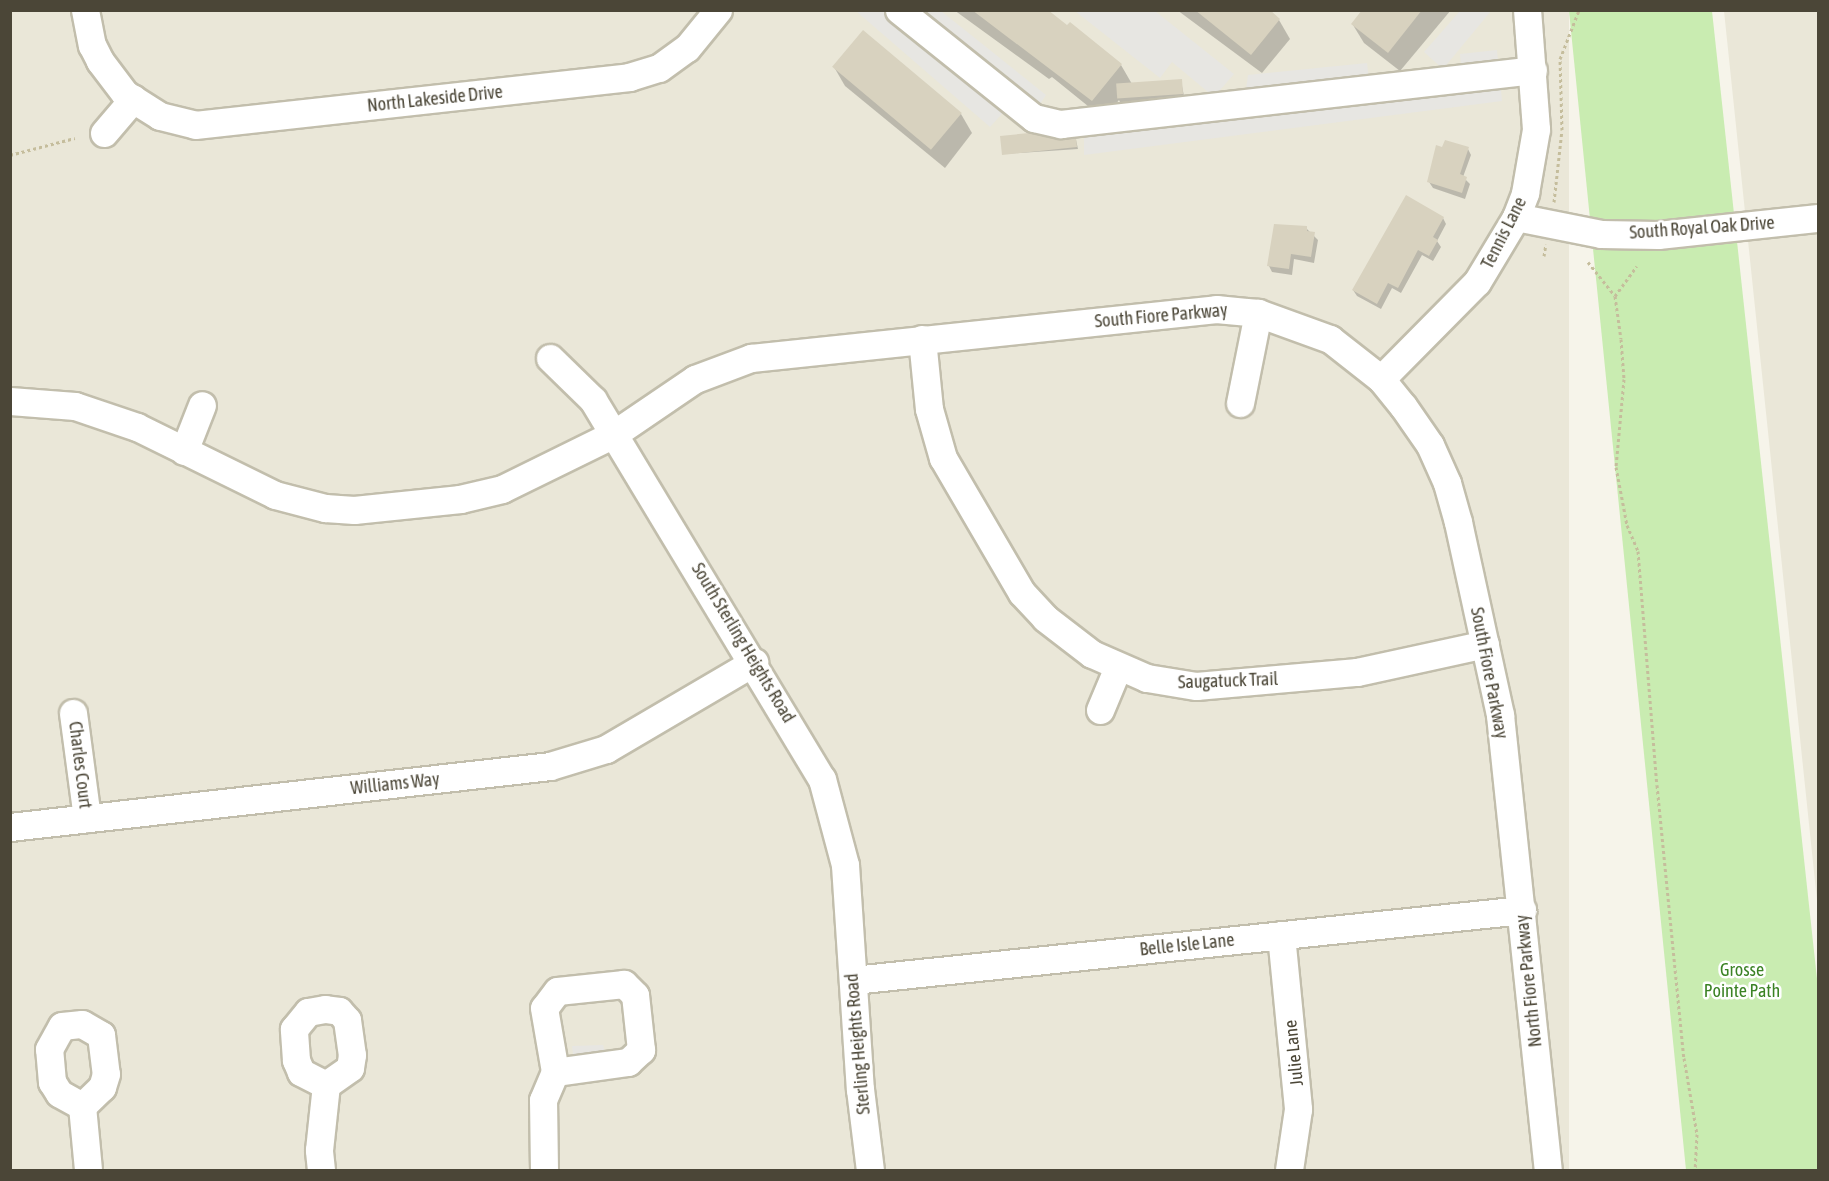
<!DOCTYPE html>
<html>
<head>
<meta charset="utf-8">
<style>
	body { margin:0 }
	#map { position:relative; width:1829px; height:1181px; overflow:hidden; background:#f6f4ea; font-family:"Asap Condensed",sans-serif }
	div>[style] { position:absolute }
	.residential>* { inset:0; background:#eae7d8; transform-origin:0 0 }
	.green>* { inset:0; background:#c9ecb1 }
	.parking>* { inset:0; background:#e7e6e2 }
	.shadow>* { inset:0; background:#0003 }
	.building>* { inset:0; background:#d8d2bf; transform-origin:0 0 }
	.path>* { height:3px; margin-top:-1.5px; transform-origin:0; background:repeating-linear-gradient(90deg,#c5bd9c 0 3px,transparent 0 6px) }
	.roads { filter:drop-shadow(2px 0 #c2beac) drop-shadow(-2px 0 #c2beac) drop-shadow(0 2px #c2beac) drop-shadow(0 -2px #c2beac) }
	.minor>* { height:27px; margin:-13.5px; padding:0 13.5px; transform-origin:13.5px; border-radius:13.5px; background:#fff }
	span { translate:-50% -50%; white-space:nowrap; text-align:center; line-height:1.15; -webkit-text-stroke:5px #fff; paint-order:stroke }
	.street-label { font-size:18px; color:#4b4637 }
	.park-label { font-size:18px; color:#3b8225 }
	.frame { position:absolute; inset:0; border:12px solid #4b4637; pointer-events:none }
</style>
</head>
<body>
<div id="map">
	<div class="residential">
		<div style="left:10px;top:11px;width:1559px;height:1159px"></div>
		<div style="clip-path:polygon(1724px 11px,1818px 11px,1818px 910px)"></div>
	</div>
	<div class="green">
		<div style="clip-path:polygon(1569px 11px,1712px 11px,1818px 988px,1818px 1170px,1686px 1170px)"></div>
	</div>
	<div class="parking">
		<div style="clip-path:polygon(856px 11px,941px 11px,1046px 95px,1032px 116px,1083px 122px,1244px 103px,1248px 75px,1367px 63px,1370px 88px,1462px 78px,1460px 54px,1497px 50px,1502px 101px,1084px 155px,1084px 125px,1031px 120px,1011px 104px,990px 127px)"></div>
		<div style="clip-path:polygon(1075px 11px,1155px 11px,1234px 74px,1214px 97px,1172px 62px,1160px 78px)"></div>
		<div style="clip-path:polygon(1460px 11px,1491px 11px,1443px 69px,1424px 52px)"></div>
		<div style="clip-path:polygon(603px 1045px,608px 1065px,575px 1069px,572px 1046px)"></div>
	</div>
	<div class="shadow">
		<div style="clip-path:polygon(954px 10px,1044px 10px,1121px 65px,1132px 84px,1130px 87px,1181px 81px,1184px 96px,1121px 104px,1119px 100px,1104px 119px,1052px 77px,1049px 79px)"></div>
		<div style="clip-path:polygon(1177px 10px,1268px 10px,1279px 20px,1290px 39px,1262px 73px)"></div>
		<div style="clip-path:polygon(1365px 10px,1451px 10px,1400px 71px,1364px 43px,1353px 25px)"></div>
		<div style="clip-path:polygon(834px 67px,961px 114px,972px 133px,945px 168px,845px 86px)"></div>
		<div style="clip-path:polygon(1076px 140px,1078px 149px,1004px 154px,1058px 141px)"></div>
		<div style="clip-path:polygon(1468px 149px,1471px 155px,1463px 177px,1470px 184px,1465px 199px,1433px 188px,1429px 182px)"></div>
		<div style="clip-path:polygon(1443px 218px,1446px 224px,1437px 241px,1441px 247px,1433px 261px,1422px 255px,1401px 293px,1392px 288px,1381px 309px,1357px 296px,1353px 290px)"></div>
		<div style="clip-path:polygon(1306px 228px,1318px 240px,1314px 263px,1294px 259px,1292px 275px,1272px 272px,1269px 266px)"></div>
	</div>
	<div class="building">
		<div style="clip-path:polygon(972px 10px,1048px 10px,1067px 25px,1070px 22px,1122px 64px,1092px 101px)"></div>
		<div style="clip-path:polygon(1195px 10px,1270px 10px,1280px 19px,1251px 55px)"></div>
		<div style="clip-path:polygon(1362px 10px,1422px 10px,1388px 53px,1351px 24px)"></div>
		<div style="left:863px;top:30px;width:129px;height:48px;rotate:40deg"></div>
		<div style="left:1182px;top:79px;width:15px;height:66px;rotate:86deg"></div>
		<div style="clip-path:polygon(1029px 133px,1058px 139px,1076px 138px,1077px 147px,1002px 155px,1000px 136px)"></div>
		<div style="clip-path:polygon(1445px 140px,1469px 147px,1460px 174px,1467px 177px,1462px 193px,1427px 182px,1436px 145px,1442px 147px)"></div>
		<div style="clip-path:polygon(1406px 195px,1444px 217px,1433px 237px,1438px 240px,1429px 256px,1418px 250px,1398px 288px,1388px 283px,1377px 304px,1352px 290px)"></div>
		<div style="clip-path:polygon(1274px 224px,1307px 226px,1307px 231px,1315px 232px,1311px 257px,1291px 254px,1289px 269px,1267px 266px)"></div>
	</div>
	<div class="path">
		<div style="left:10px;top:155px;width:67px;rotate:-14.7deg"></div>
		<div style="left:1554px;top:202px;width:72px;rotate:-83.7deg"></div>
		<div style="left:1562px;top:130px;width:71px;rotate:-91.6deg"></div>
		<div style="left:1560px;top:59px;width:53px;rotate:-68.8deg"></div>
		<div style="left:1544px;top:256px;width:12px;rotate:-81deg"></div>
		<div style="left:1588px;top:262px;width:43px;rotate:51.5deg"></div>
		<div style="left:1615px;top:296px;width:43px;rotate:82.1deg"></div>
		<div style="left:1621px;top:339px;width:40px;rotate:85.7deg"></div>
		<div style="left:1624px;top:379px;width:88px;rotate:95.2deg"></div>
		<div style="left:1616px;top:467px;width:59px;rotate:79.3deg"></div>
		<div style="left:1627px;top:525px;width:28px;rotate:67deg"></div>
		<div style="left:1638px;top:551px;width:235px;rotate:85.4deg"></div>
		<div style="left:1657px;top:785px;width:274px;rotate:84.4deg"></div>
		<div style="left:1684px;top:1058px;width:77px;rotate:80.3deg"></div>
		<div style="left:1697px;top:1134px;width:36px;rotate:93deg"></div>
		<div style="left:1615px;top:296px;width:37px;rotate:-54deg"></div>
	</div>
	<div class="roads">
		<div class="minor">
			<div style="left:85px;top:10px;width:36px;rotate:79deg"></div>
			<div style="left:92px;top:45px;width:18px;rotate:63deg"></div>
			<div style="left:100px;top:61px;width:41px;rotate:52.9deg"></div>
			<div style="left:125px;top:94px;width:41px;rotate:32.2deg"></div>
			<div style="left:160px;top:116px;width:36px;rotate:14deg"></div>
			<div style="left:195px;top:125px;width:437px;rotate:-6.3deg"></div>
			<div style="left:629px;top:77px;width:31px;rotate:-17deg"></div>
			<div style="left:659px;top:68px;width:34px;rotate:-36deg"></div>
			<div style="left:687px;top:48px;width:49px;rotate:-50.8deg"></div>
			<div style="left:899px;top:10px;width:173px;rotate:38.7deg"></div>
			<div style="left:1034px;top:118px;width:28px;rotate:13deg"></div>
			<div style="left:1061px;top:124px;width:475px;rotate:-6.5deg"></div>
			<div style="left:104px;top:133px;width:45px;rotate:-49.5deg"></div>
			<div style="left:1516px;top:217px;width:87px;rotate:11.3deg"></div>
			<div style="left:1601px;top:234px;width:57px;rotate:1deg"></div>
			<div style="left:1658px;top:235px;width:161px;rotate:-6.1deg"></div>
			<div style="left:922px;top:339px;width:70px;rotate:84.3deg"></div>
			<div style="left:929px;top:409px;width:51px;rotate:74.1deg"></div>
			<div style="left:943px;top:458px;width:156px;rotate:59.7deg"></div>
			<div style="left:1022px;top:593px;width:34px;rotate:47deg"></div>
			<div style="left:1045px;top:618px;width:59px;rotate:37.5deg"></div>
			<div style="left:1092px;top:654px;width:60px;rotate:23.6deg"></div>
			<div style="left:1147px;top:678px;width:50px;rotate:9.3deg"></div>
			<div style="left:1196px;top:686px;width:162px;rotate:-5deg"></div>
			<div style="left:1357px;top:672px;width:131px;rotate:-12.3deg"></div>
			<div style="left:550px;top:358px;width:60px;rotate:44.3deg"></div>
			<div style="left:593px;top:400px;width:443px;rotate:58.9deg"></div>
			<div style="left:822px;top:779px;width:89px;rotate:75deg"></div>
			<div style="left:845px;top:865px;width:225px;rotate:86.2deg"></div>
			<div style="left:860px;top:1089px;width:82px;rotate:83deg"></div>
			<div style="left:1381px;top:379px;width:136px;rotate:-45.3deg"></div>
			<div style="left:1477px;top:282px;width:76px;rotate:-59deg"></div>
			<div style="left:1516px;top:217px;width:26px;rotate:-69deg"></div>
			<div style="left:1525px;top:193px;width:65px;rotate:-80.2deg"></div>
			<div style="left:1536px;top:129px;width:119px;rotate:-94.3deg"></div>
			<div style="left:10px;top:401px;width:65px;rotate:4.4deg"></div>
			<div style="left:75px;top:406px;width:65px;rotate:18.7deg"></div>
			<div style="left:137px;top:427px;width:154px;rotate:26.2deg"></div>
			<div style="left:275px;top:495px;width:52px;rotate:14.6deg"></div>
			<div style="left:325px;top:508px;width:29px;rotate:4deg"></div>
			<div style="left:354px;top:510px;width:107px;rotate:-5.9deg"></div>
			<div style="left:460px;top:499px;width:43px;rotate:-13.4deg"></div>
			<div style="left:502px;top:489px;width:125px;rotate:-26.2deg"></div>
			<div style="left:614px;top:434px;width:98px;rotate:-34.2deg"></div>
			<div style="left:695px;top:379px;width:60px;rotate:-20.6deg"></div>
			<div style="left:751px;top:358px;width:468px;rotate:-6deg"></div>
			<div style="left:1216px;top:309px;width:42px;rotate:5.4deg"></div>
			<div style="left:1258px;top:313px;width:77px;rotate:19.9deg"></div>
			<div style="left:1330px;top:339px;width:65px;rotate:38.1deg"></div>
			<div style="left:1381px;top:379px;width:35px;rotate:51deg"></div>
			<div style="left:1403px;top:406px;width:47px;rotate:55.3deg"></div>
			<div style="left:1430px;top:445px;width:42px;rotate:65.9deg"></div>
			<div style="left:1447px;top:483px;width:41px;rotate:74.2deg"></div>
			<div style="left:1458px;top:522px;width:198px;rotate:77.7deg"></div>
			<div style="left:1500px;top:715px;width:458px;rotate:84deg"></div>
			<div style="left:1240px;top:403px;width:92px;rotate:-78.7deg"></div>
			<div style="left:184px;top:451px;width:49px;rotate:-68.6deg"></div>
			<div style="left:1100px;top:710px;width:47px;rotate:-67.3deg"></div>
			<div style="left:73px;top:713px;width:106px;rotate:82.4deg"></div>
			<div style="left:10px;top:827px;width:543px;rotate:-6.44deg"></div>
			<div style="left:550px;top:766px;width:59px;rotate:-16.9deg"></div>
			<div style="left:606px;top:749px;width:172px;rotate:-30.4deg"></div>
			<div style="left:1281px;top:935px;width:175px;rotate:84.4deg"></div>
			<div style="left:1298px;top:1109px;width:62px;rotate:98.4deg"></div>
			<div style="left:853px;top:980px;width:673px;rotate:-5.97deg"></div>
			<div style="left:325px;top:1009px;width:14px;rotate:8deg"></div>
			<div style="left:339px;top:1011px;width:12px;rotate:48deg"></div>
			<div style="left:347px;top:1020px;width:35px;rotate:82deg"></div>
			<div style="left:352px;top:1055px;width:13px;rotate:99deg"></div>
			<div style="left:350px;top:1068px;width:29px;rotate:145deg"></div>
			<div style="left:326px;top:1085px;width:28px;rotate:-153deg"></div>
			<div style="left:301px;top:1072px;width:13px;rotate:-113deg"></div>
			<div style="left:296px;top:1060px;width:31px;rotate:-94deg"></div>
			<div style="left:294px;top:1029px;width:22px;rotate:-51deg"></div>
			<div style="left:308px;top:1012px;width:17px;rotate:-10deg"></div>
			<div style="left:82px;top:1024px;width:22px;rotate:30deg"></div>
			<div style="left:101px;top:1035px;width:39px;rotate:83deg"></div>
			<div style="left:106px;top:1074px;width:14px;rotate:107deg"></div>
			<div style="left:102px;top:1087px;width:28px;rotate:136deg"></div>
			<div style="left:82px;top:1106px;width:26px;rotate:-151deg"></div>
			<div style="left:59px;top:1093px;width:13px;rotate:-122deg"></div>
			<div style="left:52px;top:1082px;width:33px;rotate:-95deg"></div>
			<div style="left:49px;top:1049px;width:26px;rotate:-61deg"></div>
			<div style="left:62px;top:1026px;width:20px;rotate:-6deg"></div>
			<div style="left:82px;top:1106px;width:64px;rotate:84.6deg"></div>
			<div style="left:321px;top:1170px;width:20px;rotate:-96deg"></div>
			<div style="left:319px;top:1150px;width:65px;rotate:-83.9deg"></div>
			<div style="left:544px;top:1170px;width:70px;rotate:-90.8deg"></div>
			<div style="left:543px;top:1100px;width:30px;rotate:-67deg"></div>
			<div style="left:555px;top:1072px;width:74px;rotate:-7.8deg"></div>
			<div style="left:628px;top:1062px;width:18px;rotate:-43deg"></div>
			<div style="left:641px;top:1050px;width:55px;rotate:-96.2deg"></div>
			<div style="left:635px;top:995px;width:16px;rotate:-135deg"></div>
			<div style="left:624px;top:984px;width:67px;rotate:174deg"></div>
			<div style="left:557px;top:991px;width:21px;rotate:127deg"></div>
			<div style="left:544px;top:1008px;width:65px;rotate:80.2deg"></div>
		</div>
	</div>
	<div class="street-label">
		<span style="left:435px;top:99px;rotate:-6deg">North Lakeside Drive</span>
		<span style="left:1702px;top:228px;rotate:-4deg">South Royal Oak Drive</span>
		<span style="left:1504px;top:233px;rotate:-63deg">Tennis Lane</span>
		<span style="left:1161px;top:316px;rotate:-5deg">South Fiore Parkway</span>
		<span style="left:743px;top:643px;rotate:59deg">South Sterling Heights Road</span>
		<span style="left:1489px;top:673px;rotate:79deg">South Fiore Parkway</span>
		<span style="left:1228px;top:681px;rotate:-2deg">Saugatuck Trail</span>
		<span style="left:80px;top:765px;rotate:83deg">Charles Court</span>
		<span style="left:395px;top:784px;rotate:-6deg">Williams Way</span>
		<span style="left:1187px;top:945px;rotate:-6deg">Belle Isle Lane</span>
		<span style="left:1529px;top:981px;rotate:-96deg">North Fiore Parkway</span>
		<span style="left:858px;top:1044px;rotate:-95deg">Sterling Heights Road</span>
		<span style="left:1294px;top:1053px;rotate:-96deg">Julie Lane</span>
	</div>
	<div class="park-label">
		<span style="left:1742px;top:981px">Grosse<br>Pointe Path</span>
	</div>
	<div class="frame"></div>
</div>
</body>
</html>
